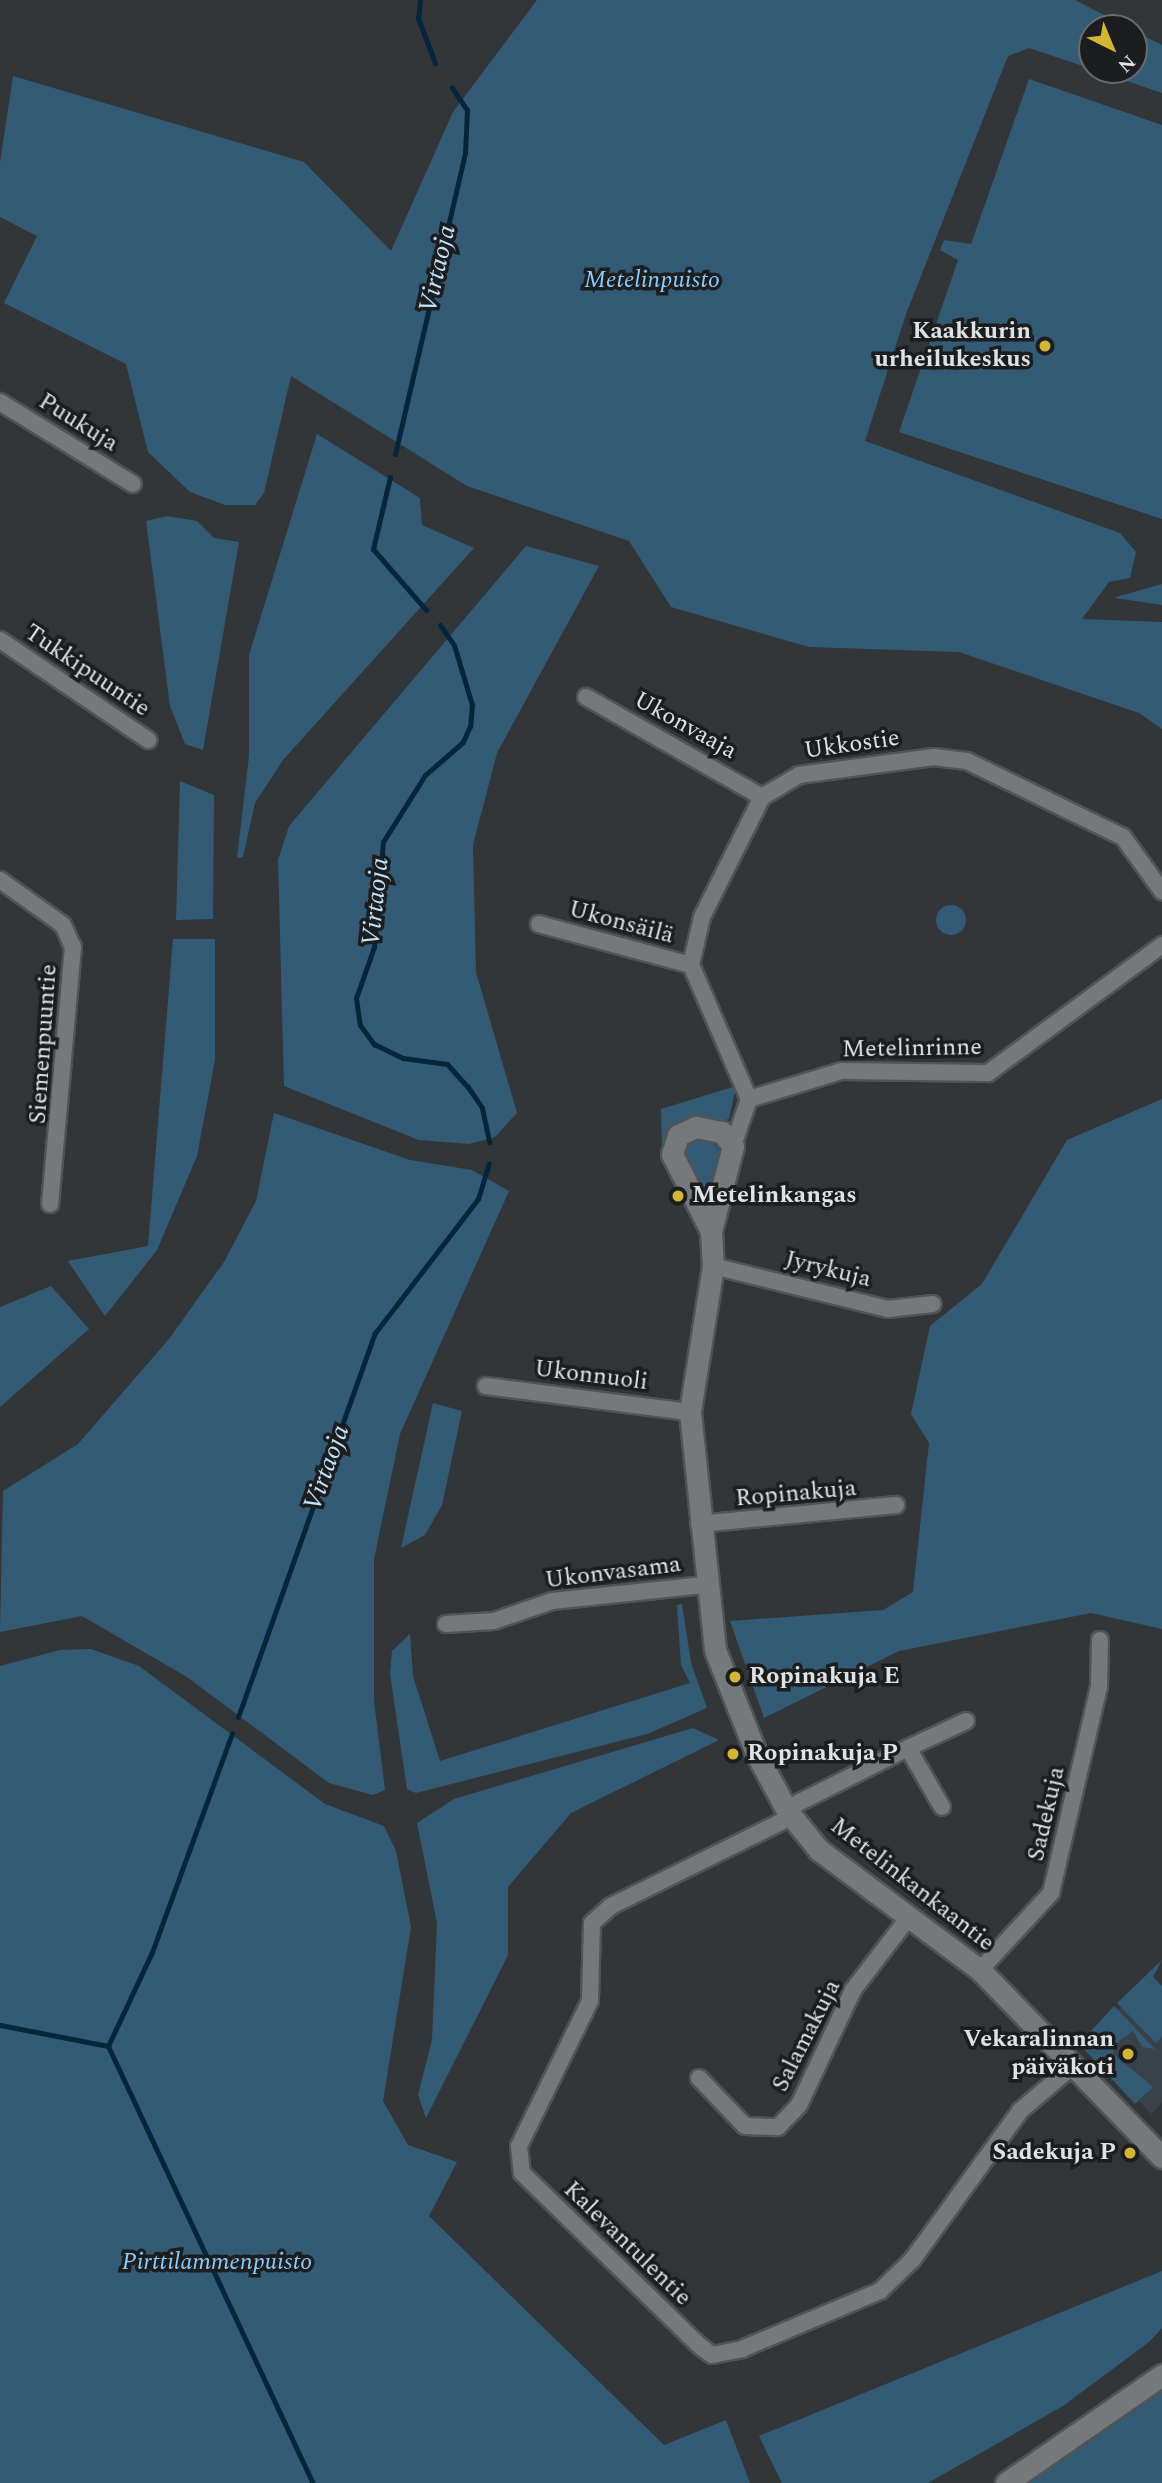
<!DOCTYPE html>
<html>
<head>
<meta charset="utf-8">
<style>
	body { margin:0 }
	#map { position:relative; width:1162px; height:2483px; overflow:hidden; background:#323639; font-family:Spectral,serif }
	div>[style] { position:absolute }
	.built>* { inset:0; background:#394248 }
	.green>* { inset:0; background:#345b76 }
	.round { border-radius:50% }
	.stream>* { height:5px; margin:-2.5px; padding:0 2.5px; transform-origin:2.5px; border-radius:2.5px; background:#03263b }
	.roads { filter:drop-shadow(2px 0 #515457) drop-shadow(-2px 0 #515457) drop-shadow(0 2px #515457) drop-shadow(0 -2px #515457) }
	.street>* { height:16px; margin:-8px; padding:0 8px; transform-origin:8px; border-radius:8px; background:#75797c }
	.secondary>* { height:21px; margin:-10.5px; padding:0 10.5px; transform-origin:10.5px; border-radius:10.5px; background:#75797c }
	.dots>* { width:19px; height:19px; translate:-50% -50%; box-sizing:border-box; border:4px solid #1c1d1e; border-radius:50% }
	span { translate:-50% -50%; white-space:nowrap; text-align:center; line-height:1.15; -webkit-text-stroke:7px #1c1d1e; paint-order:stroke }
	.park-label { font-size:24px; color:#89cdff; font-style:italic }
	.poi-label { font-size:24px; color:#dfe1e3; font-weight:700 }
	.right { translate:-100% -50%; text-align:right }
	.left { translate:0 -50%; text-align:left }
	.street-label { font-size:24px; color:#dfe1e3 }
	.water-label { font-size:26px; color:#bfe1f9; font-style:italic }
	.north { position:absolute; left:1078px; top:14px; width:70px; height:70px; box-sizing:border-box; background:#1c1d1e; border:2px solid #6a6b6d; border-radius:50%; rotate:137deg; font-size:19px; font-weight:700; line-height:28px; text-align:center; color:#dfe1e3 }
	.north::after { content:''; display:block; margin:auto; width:24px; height:32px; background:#d3b635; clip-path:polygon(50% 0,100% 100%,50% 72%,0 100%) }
</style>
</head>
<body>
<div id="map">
	<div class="built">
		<div style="clip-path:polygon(1153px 1977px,1162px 1986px,1162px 2103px,1151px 2114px,1084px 2043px)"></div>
	</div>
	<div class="green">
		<div style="clip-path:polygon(537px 0,1075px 0,1129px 28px,1092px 28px,1092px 69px,1029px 48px,1008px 56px,906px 314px,865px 441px,1120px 533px,1136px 552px,1130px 578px,1109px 582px,1082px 619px,1162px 622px,1162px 729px,1139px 713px,959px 652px,809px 647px,671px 607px,629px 541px,467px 486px,291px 376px,264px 493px,255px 505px,225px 505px,190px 492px,148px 452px,126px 364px,4px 303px,37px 236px,0 217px,0 163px,13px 76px,304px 162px,391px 251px,453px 112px)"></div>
		<div style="clip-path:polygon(1134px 31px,1162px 45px,1162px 93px,1095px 70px,1134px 70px)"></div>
		<div style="clip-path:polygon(1029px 79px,1162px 125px,1162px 519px,899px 432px,958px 260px,940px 250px,944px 240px,971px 244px)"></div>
		<div style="clip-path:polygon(317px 434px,420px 498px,422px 525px,474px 548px,283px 760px,255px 803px,243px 857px,237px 858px,249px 756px,249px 655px)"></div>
		<div style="clip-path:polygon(167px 516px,197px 521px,214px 538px,239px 542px,203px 750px,185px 744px,170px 706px,146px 521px)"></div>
		<div style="clip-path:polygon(526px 546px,599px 566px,497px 753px,473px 845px,476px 972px,517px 1113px,495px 1137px,469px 1144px,419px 1140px,284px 1086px,278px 860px,289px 826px)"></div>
		<div style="clip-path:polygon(1162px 584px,1162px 605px,1115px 598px,1116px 597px)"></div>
		<div style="clip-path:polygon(180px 781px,214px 795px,213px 919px,176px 920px)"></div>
		<div class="round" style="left:936px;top:905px;width:30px;height:30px"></div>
		<div style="clip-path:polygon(173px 939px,215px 939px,215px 1060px,197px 1156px,157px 1250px,105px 1316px,68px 1261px,148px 1246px)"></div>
		<div style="clip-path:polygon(736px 1086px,729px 1119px,667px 1137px,662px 1146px,661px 1109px)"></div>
		<div style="clip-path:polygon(1162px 1099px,1162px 1629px,1091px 1613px,899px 1651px,764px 1718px,730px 1621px,883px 1610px,913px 1592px,929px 1443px,911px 1414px,930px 1326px,982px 1284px,1067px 1140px)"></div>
		<div style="clip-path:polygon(274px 1113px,410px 1160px,472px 1170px,509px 1191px,400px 1434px,374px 1559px,374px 1701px,385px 1790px,373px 1795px,329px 1783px,187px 1677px,82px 1616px,0 1632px,3px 1491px,78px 1444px,169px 1339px,224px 1262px,256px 1201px)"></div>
		<div style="clip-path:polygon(694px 1136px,712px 1141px,722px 1155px,708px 1203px,683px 1152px)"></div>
		<div style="clip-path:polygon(51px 1286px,89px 1329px,0 1407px,0 1307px)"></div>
		<div style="clip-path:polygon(433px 1403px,462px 1411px,442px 1505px,425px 1535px,401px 1548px)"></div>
		<div style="clip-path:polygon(682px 1604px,691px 1663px,707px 1708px,647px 1734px,416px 1793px,407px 1789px,390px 1674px,392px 1651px,410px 1634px,413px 1676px,440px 1761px,690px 1683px,681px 1665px,677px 1605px)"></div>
		<div style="clip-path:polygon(91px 1649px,139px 1666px,325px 1804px,384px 1826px,396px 1851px,411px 1927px,383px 2101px,408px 2145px,457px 2162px,429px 2216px,664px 2445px,726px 2420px,750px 2483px,0 2483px,0 1666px,60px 1650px)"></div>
		<div style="clip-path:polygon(693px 1728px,719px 1740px,571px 1813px,508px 1887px,508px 1955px,426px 2118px,418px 2095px,432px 2040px,437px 1923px,417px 1823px,454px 1799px)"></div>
		<div style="clip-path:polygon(1162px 1960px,1153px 1977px,1162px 1986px,1162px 2037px,1156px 2043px,1117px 2003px)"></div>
		<div style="clip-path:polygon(1114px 2006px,1155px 2049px,1142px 2047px,1133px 2031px,1114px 2045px,1113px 2054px,1153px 2087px,1135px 2104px,1079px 2044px)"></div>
		<div style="clip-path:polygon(1162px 2271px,1162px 2328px,1149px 2342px,1063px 2406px,928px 2483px,782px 2483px,759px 2436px)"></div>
		<div style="clip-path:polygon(1162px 2386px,1162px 2483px,1022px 2483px,1070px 2454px)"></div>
	</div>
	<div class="stream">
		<div style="left:420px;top:0;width:18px;rotate:96deg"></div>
		<div style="left:418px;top:18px;width:48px;rotate:69.3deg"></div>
		<div style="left:395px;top:454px;width:309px;rotate:-76.9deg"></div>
		<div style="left:465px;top:153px;width:43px;rotate:-87.3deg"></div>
		<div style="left:467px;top:110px;width:27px;rotate:-124deg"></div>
		<div style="left:390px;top:477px;width:74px;rotate:103.3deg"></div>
		<div style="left:373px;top:549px;width:81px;rotate:49deg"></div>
		<div style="left:440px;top:625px;width:24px;rotate:55deg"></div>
		<div style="left:454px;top:645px;width:63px;rotate:73.3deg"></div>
		<div style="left:472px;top:705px;width:21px;rotate:95deg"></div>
		<div style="left:470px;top:726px;width:17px;rotate:114deg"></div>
		<div style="left:463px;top:742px;width:50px;rotate:139deg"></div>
		<div style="left:425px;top:775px;width:79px;rotate:122.1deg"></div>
		<div style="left:383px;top:842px;width:105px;rotate:94.9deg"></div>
		<div style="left:374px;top:947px;width:54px;rotate:109.4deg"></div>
		<div style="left:356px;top:998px;width:27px;rotate:82deg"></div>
		<div style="left:360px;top:1025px;width:24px;rotate:54deg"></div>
		<div style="left:374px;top:1044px;width:32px;rotate:26deg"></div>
		<div style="left:403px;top:1058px;width:44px;rotate:7.8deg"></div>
		<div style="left:447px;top:1064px;width:31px;rotate:48deg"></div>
		<div style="left:468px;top:1087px;width:25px;rotate:56deg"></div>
		<div style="left:482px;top:1108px;width:35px;rotate:78deg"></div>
		<div style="left:238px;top:1717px;width:408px;rotate:-70.4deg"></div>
		<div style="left:375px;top:1333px;width:169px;rotate:-52.5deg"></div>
		<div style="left:478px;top:1199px;width:37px;rotate:-73deg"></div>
		<div style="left:0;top:2025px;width:110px;rotate:11deg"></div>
		<div style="left:108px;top:2046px;width:104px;rotate:-64.9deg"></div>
		<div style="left:152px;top:1952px;width:233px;rotate:-69.9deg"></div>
		<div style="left:108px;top:2046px;width:483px;rotate:64.9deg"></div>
	</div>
	<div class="roads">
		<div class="street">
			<div style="left:0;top:402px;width:156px;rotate:31.7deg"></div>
			<div style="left:0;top:640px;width:179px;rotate:34deg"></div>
			<div style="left:586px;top:697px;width:202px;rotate:29.6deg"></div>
			<div style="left:0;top:880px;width:77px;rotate:35.5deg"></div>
			<div style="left:63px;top:925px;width:24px;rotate:66deg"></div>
			<div style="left:73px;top:947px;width:258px;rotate:95.1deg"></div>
			<div style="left:539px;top:924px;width:157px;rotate:15.1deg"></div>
			<div style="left:749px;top:1099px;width:97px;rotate:-16.8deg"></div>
			<div style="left:842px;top:1071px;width:146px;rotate:0.8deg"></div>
			<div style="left:988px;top:1073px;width:216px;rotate:-36.3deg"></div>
			<div style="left:733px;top:1146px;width:50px;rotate:-71.2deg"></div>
			<div style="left:749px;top:1099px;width:146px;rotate:-113.4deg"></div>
			<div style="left:691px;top:965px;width:49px;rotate:-77.1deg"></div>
			<div style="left:702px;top:917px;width:134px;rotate:-63.4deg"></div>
			<div style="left:762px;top:797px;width:43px;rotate:-30.7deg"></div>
			<div style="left:799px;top:775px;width:136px;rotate:-7.6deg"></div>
			<div style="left:934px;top:757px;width:33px;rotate:7deg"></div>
			<div style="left:967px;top:761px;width:174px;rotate:26deg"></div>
			<div style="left:1123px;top:837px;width:67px;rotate:54.2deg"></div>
			<div style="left:713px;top:1266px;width:180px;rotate:13.8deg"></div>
			<div style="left:888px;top:1309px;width:45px;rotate:-6.3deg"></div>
			<div style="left:486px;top:1386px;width:206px;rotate:7.3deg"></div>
			<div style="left:699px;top:1524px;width:198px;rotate:-5.5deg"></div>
			<div style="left:446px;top:1624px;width:48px;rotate:-3.6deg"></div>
			<div style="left:494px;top:1621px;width:61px;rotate:-19deg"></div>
			<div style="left:552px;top:1601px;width:153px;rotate:-6deg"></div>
			<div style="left:908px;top:1748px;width:64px;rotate:-25deg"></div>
			<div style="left:786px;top:1809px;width:136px;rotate:-26.6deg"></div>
			<div style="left:908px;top:1748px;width:68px;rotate:60deg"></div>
			<div style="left:791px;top:1817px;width:201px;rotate:153.7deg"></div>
			<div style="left:611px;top:1906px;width:25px;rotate:138deg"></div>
			<div style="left:592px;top:1923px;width:78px;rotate:91.5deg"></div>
			<div style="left:590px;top:2001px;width:161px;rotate:116.1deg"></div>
			<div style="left:519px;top:2146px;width:27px;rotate:84deg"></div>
			<div style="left:522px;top:2173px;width:248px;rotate:44.2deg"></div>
			<div style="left:700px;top:2346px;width:15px;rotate:37deg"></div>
			<div style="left:712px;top:2355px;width:31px;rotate:-11deg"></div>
			<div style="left:742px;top:2349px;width:150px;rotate:-22.8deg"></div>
			<div style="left:880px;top:2291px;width:46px;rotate:-44.1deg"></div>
			<div style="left:913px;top:2259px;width:183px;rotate:-54.1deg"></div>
			<div style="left:1020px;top:2111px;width:72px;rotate:-40.5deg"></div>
			<div style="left:980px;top:1970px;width:105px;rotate:-47.3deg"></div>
			<div style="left:1051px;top:1893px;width:212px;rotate:-76.9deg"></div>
			<div style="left:1099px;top:1687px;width:47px;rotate:-88.8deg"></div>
			<div style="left:699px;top:2078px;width:66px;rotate:46.2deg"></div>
			<div style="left:745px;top:2126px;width:33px;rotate:2deg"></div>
			<div style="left:778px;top:2127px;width:30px;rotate:-46deg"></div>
			<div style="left:799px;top:2105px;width:127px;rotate:-64.8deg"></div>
			<div style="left:853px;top:1990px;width:92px;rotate:-52.5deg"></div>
		</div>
		<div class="secondary">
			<div style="left:711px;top:1231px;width:86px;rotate:-116.9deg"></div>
			<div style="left:672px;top:1154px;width:20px;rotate:-72deg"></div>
			<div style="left:678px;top:1135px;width:20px;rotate:-24deg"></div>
			<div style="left:696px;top:1127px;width:26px;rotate:11deg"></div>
			<div style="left:722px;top:1132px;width:18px;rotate:52deg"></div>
			<div style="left:733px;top:1146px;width:88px;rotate:104.5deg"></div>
			<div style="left:711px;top:1231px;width:35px;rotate:87deg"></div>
			<div style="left:713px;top:1266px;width:148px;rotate:99deg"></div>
			<div style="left:690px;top:1412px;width:239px;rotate:84deg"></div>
			<div style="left:715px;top:1650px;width:111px;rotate:68.3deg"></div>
			<div style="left:756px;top:1753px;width:64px;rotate:61.8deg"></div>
			<div style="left:786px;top:1809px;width:53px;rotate:51.2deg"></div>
			<div style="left:819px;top:1850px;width:201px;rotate:36.7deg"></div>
			<div style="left:980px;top:1970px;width:261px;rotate:45.8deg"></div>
			<div style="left:1006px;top:2483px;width:190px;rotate:-34.7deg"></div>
		</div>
	</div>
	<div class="dots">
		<div style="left:1045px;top:346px;background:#d3b635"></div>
		<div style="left:678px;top:1196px;background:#d3b635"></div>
		<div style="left:735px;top:1677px;background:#d3b635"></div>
		<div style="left:733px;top:1754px;background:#d3b635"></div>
		<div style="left:1128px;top:2054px;background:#d3b635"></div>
		<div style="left:1130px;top:2153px;background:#d3b635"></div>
	</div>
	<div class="park-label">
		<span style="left:652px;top:281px">Metelinpuisto</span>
		<span style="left:217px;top:2263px">Pirttilammenpuisto</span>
	</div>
	<div class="poi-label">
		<span class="right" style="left:1031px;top:346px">Kaakkurin<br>urheilukeskus</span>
		<span class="left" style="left:692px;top:1196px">Metelinkangas</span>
		<span class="left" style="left:749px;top:1677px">Ropinakuja E</span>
		<span class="left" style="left:747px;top:1754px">Ropinakuja P</span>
		<span class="right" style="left:1114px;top:2054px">Vekaralinnan<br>päiväkoti</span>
		<span class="right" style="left:1116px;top:2153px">Sadekuja P</span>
	</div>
	<div class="street-label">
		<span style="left:78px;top:423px;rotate:32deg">Puukuja</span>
		<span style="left:87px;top:671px;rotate:34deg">Tukkipuuntie</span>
		<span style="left:685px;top:726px;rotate:29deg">Ukonvaaja</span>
		<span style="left:852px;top:745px;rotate:-8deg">Ukkostie</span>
		<span style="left:621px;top:923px;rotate:15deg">Ukonsäilä</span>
		<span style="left:44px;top:1044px;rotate:-86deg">Siemenpuuntie</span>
		<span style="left:912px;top:1049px;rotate:-1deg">Metelinrinne</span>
		<span style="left:828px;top:1270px;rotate:14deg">Jyrykuja</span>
		<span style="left:591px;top:1376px;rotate:7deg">Ukonnuoli</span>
		<span style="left:796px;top:1494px;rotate:-5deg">Ropinakuja</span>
		<span style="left:613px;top:1573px;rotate:-7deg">Ukonvasama</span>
		<span style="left:1047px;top:1814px;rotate:-77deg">Sadekuja</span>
		<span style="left:912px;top:1885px;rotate:38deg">Metelinkankaantie</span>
		<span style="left:807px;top:2036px;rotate:-63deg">Salamakuja</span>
		<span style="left:627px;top:2244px;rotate:44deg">Kalevantulentie</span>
	</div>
	<div class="water-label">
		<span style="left:438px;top:269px;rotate:-77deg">Virtaoja</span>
		<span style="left:376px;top:902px;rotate:-84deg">Virtaoja</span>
		<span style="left:327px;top:1468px;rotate:-70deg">Virtaoja</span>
	</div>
	<div class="north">N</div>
</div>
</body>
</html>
